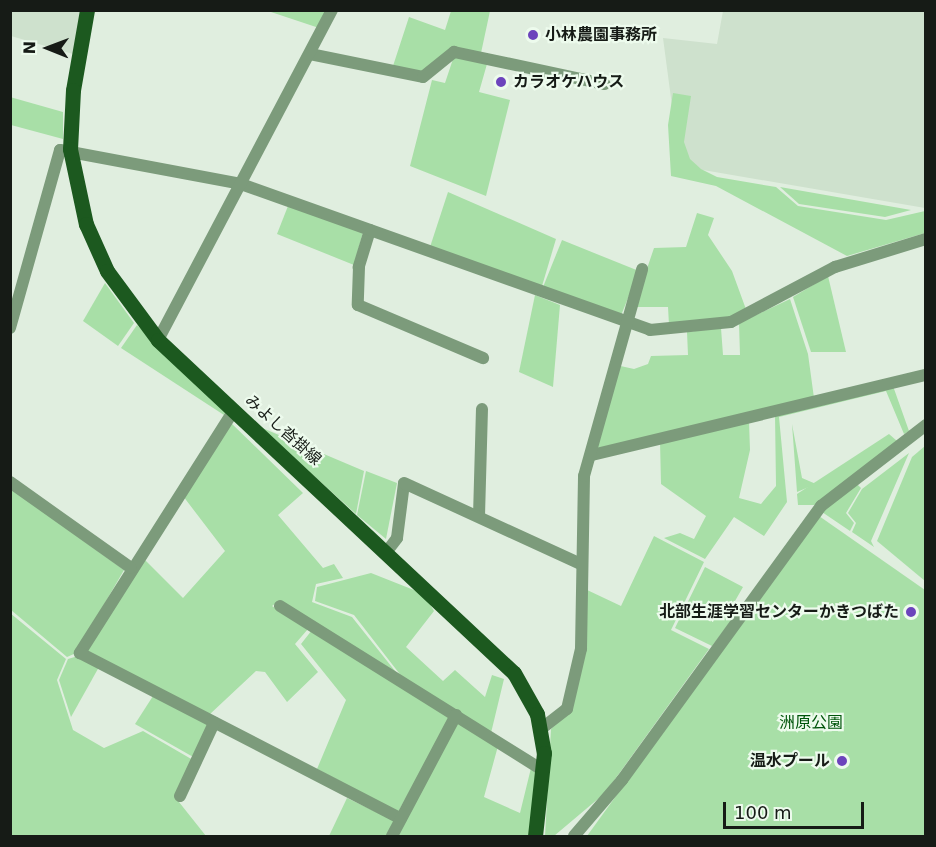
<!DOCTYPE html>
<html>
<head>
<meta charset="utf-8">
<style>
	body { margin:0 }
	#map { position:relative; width:936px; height:847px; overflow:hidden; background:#e0eedf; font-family:"DejaVu Sans","Noto Sans JP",sans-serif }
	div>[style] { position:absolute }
	.built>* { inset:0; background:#cee1cd }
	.green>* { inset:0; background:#a8dfa7; transform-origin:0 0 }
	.minor>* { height:12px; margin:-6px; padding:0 6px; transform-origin:6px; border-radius:6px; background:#7c9b7b }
	.major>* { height:15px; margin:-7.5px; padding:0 7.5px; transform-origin:7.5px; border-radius:7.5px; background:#1c591f }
	.dots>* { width:16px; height:16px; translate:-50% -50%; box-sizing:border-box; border:3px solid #edfbed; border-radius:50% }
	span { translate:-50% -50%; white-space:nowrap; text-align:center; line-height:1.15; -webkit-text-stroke:4.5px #edfbed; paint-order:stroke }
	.poi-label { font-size:16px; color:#161b16; font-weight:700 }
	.left { translate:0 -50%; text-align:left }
	.right { translate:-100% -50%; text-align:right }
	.street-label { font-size:16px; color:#161b16 }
	.park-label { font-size:16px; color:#00550b }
	.frame { position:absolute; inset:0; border:12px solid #161b16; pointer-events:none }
	.north { position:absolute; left:18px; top:18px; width:60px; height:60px; -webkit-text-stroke:4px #edfbed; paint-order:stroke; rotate:271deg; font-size:16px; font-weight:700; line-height:24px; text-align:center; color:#161b16 }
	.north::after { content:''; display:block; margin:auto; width:21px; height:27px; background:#161b16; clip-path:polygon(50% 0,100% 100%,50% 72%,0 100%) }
	.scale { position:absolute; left:723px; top:802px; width:141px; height:27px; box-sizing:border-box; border:3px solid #161b16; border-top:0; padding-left:8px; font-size:18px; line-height:21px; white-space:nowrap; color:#161b16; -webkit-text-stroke:4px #edfbed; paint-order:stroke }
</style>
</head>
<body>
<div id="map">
	<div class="built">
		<div style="clip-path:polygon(10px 11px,81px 11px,73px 54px,11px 36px)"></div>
		<div style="clip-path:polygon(723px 11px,925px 11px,925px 208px,680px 166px,663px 38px,717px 44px)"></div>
	</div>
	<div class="green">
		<div style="clip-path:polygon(268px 11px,328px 11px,319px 28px)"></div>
		<div style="clip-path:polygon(451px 11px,490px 11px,481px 53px,455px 47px,422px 73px,392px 69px,409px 17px,445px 30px)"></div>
		<div style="clip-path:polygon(454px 56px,487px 64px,479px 92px,510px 100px,486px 196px,410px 166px,432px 80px,445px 83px)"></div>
		<div style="clip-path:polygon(673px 93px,691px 96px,684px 142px,690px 159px,701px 169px,717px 177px,776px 187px,798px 206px,886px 220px,925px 211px,925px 233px,847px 256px,716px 186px,671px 176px,668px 125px)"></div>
		<div style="clip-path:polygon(10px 97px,63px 112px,63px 139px,11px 125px)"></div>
		<div style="clip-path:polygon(780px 187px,911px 210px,885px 217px,799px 204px)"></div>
		<div style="clip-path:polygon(448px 192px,556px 239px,542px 286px,430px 247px)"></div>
		<div style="clip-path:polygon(288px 206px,363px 232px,354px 265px,277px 234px)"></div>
		<div style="clip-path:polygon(697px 213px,714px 218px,708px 235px,732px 271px,747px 312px,731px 319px,669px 325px,668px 307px,634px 307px,654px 248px,686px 247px)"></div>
		<div style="left:562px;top:240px;width:83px;height:52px;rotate:22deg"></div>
		<div style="clip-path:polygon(828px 276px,846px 352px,811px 352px,793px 297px)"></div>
		<div style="clip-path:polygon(105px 283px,134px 323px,118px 346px,83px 321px)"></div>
		<div style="clip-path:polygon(535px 295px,560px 305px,553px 387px,519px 372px)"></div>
		<div style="clip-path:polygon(790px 299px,808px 354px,814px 398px,597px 450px,616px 365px,634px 369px,648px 364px,651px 356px,688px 355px,687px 332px,721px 328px,723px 355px,740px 355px,739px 323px)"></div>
		<div style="clip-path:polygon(137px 325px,226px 410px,224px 415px,121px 348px)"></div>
		<div style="clip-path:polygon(893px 386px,909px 431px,904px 434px,886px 391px,779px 417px,787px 502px,764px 536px,734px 517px,705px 559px,664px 538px,680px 533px,694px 539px,706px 516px,661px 484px,660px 441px,749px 421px,750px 450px,739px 498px,761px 504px,776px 486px,775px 415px)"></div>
		<div style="clip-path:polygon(230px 422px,303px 493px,278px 515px,323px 568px,334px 564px,343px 578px,316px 584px,312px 602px,352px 617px,399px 676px,279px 601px,272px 606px,308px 629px,295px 644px,318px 672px,287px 702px,265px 672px,256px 671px,209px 715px,86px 652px,143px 558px,183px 598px,225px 551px,183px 496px)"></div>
		<div style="clip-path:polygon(792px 424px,802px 478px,816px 484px,797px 492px)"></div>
		<div style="clip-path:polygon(260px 427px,364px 471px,356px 514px)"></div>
		<div style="clip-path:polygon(889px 434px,897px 441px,816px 505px,798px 505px,797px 494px)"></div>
		<div style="clip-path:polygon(925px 446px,925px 581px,877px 541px,912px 457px)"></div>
		<div style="clip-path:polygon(909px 453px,871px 541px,874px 547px,852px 532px,856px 523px,848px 513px,862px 489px)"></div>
		<div style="clip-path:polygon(366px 471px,397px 483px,386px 539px,357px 515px)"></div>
		<div style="clip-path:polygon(855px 482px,861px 488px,846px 513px,854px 523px,850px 531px,822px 512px)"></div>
		<div style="clip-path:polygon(10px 488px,124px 570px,76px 653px,67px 657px,11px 610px)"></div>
		<div style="clip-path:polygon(819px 516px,925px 590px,925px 836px,587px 836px)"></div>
		<div style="clip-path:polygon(654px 536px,704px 562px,671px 630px,709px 649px,605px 793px,554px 836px,545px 836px,551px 729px,570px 712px,585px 589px,621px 606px)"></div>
		<div style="clip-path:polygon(705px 567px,743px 587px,735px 601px,743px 605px,712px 646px,675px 628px)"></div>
		<div style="clip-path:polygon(371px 573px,424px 594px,434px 611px,406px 647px,443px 681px,455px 670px,485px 697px,492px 675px,504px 679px,491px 733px,402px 677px,354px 615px,315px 601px,317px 587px)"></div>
		<div style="clip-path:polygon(10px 613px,66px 659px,57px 680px,73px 730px,104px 748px,143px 731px,193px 760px,175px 797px,206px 836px,11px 836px)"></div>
		<div style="clip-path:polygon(312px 630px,451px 717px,398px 812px,317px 769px,346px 700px,301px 644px)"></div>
		<div style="clip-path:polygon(78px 656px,99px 667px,71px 717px,59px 680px,68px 659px)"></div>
		<div style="clip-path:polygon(153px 696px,210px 725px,195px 758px,135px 724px)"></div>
		<div style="clip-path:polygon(457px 720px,498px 746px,484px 797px,520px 813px,531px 768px,539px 772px,529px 836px,397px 836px)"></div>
		<div style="clip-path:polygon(347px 798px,395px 821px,387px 836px,329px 836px)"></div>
	</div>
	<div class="minor">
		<div style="left:310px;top:54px;width:115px;rotate:11.5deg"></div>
		<div style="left:423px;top:77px;width:40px;rotate:-39deg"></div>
		<div style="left:454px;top:52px;width:154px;rotate:12deg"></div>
		<div style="left:370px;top:230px;width:39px;rotate:107deg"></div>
		<div style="left:359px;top:267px;width:38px;rotate:92deg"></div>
		<div style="left:358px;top:305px;width:136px;rotate:23deg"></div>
		<div style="left:10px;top:328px;width:185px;rotate:-74.3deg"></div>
		<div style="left:60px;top:150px;width:184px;rotate:10.6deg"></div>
		<div style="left:241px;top:184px;width:434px;rotate:19.6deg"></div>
		<div style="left:650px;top:330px;width:81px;rotate:-5.6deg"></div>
		<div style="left:731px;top:322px;width:118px;rotate:-27.9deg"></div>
		<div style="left:835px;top:267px;width:95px;rotate:-17.1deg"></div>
		<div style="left:158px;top:340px;width:373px;rotate:-62.2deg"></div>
		<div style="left:234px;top:410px;width:288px;rotate:122.4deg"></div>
		<div style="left:80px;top:653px;width:361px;rotate:27.3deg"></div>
		<div style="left:592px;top:455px;width:343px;rotate:-13.5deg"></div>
		<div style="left:10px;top:482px;width:148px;rotate:35.4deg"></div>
		<div style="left:479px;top:516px;width:107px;rotate:-88.4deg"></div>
		<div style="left:388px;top:550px;width:15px;rotate:-53deg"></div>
		<div style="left:397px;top:538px;width:55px;rotate:-82.7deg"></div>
		<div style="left:404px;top:483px;width:195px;rotate:24.6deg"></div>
		<div style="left:280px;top:606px;width:311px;rotate:32deg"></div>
		<div style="left:541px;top:729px;width:33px;rotate:-38deg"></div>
		<div style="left:567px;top:709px;width:62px;rotate:-76.9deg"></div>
		<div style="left:581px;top:649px;width:173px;rotate:-89deg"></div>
		<div style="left:584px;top:476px;width:215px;rotate:-74.3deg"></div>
		<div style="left:180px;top:796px;width:81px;rotate:-65deg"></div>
		<div style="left:392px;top:836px;width:137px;rotate:-62.1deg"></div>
		<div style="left:574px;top:836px;width:74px;rotate:-49.4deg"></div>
		<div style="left:622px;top:780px;width:339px;rotate:-54deg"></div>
		<div style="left:821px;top:506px;width:133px;rotate:-37.6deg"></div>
	</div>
	<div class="major">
		<div style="left:87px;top:10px;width:81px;rotate:99.9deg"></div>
		<div style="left:73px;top:90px;width:59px;rotate:92.9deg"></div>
		<div style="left:70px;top:149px;width:77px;rotate:78deg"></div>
		<div style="left:86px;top:224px;width:51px;rotate:65.9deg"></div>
		<div style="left:107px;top:271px;width:86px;rotate:53.5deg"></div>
		<div style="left:158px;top:340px;width:487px;rotate:43.1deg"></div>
		<div style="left:514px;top:673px;width:47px;rotate:60.7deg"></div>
		<div style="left:537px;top:714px;width:40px;rotate:80deg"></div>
		<div style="left:544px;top:753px;width:83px;rotate:96.2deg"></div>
	</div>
	<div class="dots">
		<div style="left:533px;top:35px;background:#6c44bc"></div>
		<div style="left:501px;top:82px;background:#6c44bc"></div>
		<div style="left:911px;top:612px;background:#6c44bc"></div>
		<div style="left:842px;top:761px;background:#6c44bc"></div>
	</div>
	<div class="poi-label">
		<span class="left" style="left:545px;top:35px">小林農園事務所</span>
		<span class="left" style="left:513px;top:82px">カラオケハウス</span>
		<span class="right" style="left:899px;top:612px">北部生涯学習センターかきつばた</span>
		<span class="right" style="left:830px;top:761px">温水プール</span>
	</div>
	<div class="street-label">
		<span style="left:283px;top:430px;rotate:42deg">みよし沓掛線</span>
	</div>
	<div class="park-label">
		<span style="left:811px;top:723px">洲原公園</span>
	</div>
	<div class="frame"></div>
	<div class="north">N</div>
	<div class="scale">100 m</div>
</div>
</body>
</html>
